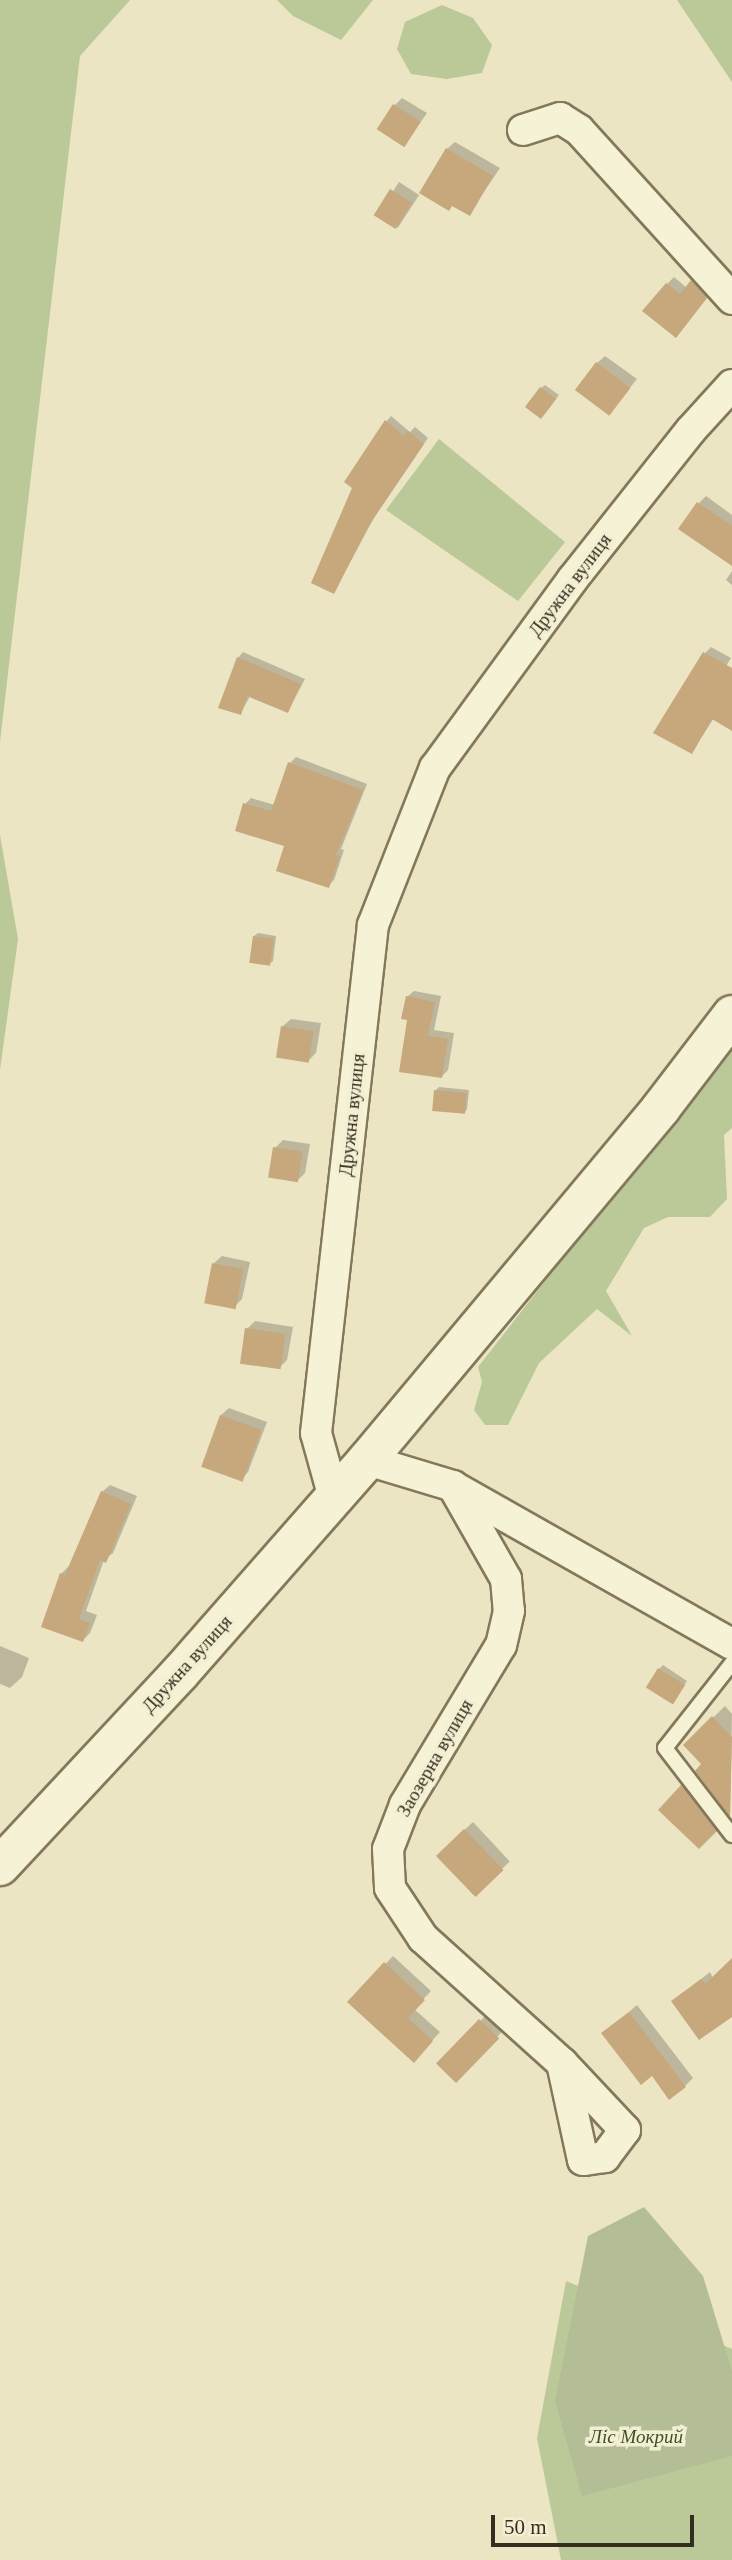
<!DOCTYPE html>
<html>
<head>
<meta charset="utf-8">
<style>
	body { margin:0 }
	#map { position:relative; width:732px; height:2560px; overflow:hidden; background:#ebe5c4; font-family:Georgia,serif }
	div>[style] { position:absolute }
	.green>* { inset:0; background:#bbc898 }
	.cemetery>* { inset:0; background:#b3be97 }
	.shadow>* { inset:0; background:#0003; transform-origin:0 0 }
	.building>* { inset:0; background:#c7a77c; transform-origin:0 0 }
	.roads { filter:drop-shadow(2px 0 #84785b) drop-shadow(-2px 0 #84785b) drop-shadow(0 2px #84785b) drop-shadow(0 -2px #84785b) }
	.service>* { height:14px; margin:-7px; padding:0 7px; transform-origin:7px; border-radius:7px; background:#f6f2d6 }
	.minor>* { height:30px; margin:-15px; padding:0 15px; transform-origin:15px; border-radius:15px; background:#f6f2d6 }
	.secondary>* { height:38px; margin:-19px; padding:0 19px; transform-origin:19px; border-radius:19px; background:#f6f2d6 }
	span { translate:-50% -50%; white-space:nowrap; text-align:center; line-height:1.15; -webkit-text-stroke:7px #f3efd3; paint-order:stroke }
	.street-label { font-size:19px; color:#352d1f }
	.park-label { font-size:19px; color:#3f5026; font-style:italic }
	.scale { position:absolute; left:491px; top:2515px; width:203px; height:32px; box-sizing:border-box; border:4px solid #352d1f; border-top:0; padding-left:9px; font-size:21px; line-height:24px; white-space:nowrap; color:#352d1f; -webkit-text-stroke:5px #f3efd3; paint-order:stroke }
</style>
</head>
<body>
<div id="map">
	<div class="green">
		<div style="clip-path:polygon(0 0,130px 0,80px 56px,0 742px)"></div>
		<div style="clip-path:polygon(277px 0,373px 0,341px 40px,293px 16px)"></div>
		<div style="clip-path:polygon(677px 0,732px 0,732px 82px)"></div>
		<div style="clip-path:polygon(442px 5px,473px 18px,492px 45px,482px 73px,447px 79px,411px 74px,397px 49px,405px 22px)"></div>
		<div style="clip-path:polygon(439px 439px,565px 542px,518px 601px,386px 510px)"></div>
		<div style="clip-path:polygon(0 835px,18px 939px,0 1070px)"></div>
		<div style="clip-path:polygon(732px 1041px,732px 1128px,724px 1135px,727px 1199px,710px 1217px,668px 1217px,644px 1228px,606px 1291px,632px 1336px,597px 1309px,539px 1363px,508px 1425px,485px 1425px,474px 1410px,482px 1382px,478px 1367px)"></div>
		<div style="clip-path:polygon(566px 2281px,732px 2349px,732px 2560px,561px 2560px,537px 2438px)"></div>
	</div>
	<div class="cemetery">
		<div style="clip-path:polygon(644px 2207px,703px 2276px,732px 2371px,732px 2456px,582px 2496px,555px 2401px,588px 2236px)"></div>
	</div>
	<div class="shadow">
		<div style="clip-path:polygon(402px 98px,427px 113px,405px 144px,394px 106px)"></div>
		<div style="clip-path:polygon(455px 142px,500px 168px,469px 214px,447px 149px)"></div>
		<div style="left:399px;top:182px;width:24px;height:39px;rotate:33deg"></div>
		<div style="clip-path:polygon(699px 275px,713px 290px,676px 336px,667px 284px,674px 277px,687px 288px)"></div>
		<div style="clip-path:polygon(605px 356px,637px 379px,609px 414px,597px 363px)"></div>
		<div style="clip-path:polygon(545px 385px,559px 395px,545px 414px,541px 388px)"></div>
		<div style="clip-path:polygon(391px 416px,410px 432px,415px 427px,428px 438px,374px 518px,334px 592px,386px 422px)"></div>
		<div style="clip-path:polygon(706px 496px,732px 515px,732px 564px,699px 503px)"></div>
		<div style="clip-path:polygon(732px 571px,732px 585px,726px 580px)"></div>
		<div style="clip-path:polygon(711px 647px,731px 658px,717px 681px,732px 690px,732px 729px,714px 718px,692px 752px,705px 653px)"></div>
		<div style="clip-path:polygon(243px 652px,305px 679px,288px 711px,250px 696px,241px 713px,238px 658px)"></div>
		<div style="clip-path:polygon(296px 757px,367px 784px,341px 849px,344px 850px,334px 880px,328px 886px,245px 804px,251px 798px,275px 805px,290px 763px)"></div>
		<div style="clip-path:polygon(258px 933px,276px 936px,273px 961px,269px 964px,254px 936px)"></div>
		<div style="clip-path:polygon(414px 991px,441px 996px,434px 1030px,454px 1033px,448px 1070px,442px 1076px,409px 1019px,407px 997px)"></div>
		<div style="clip-path:polygon(291px 1019px,321px 1023px,316px 1053px,308px 1061px,283px 1026px)"></div>
		<div style="clip-path:polygon(439px 1087px,469px 1090px,467px 1109px,464px 1113px,435px 1091px)"></div>
		<div style="clip-path:polygon(283px 1140px,310px 1144px,305px 1173px,297px 1181px,275px 1148px)"></div>
		<div style="clip-path:polygon(222px 1256px,250px 1262px,242px 1299px,234px 1307px,214px 1263px)"></div>
		<div style="clip-path:polygon(255px 1321px,293px 1327px,287px 1360px,279px 1368px,247px 1329px)"></div>
		<div style="clip-path:polygon(229px 1408px,267px 1422px,248px 1472px,241px 1480px,221px 1415px)"></div>
		<div style="clip-path:polygon(110px 1485px,137px 1496px,113px 1553px,104px 1560px,86px 1611px,97px 1615px,90px 1633px,83px 1640px,61px 1574px,69px 1566px,102px 1492px)"></div>
		<div style="clip-path:polygon(0 1646px,29px 1658px,22px 1677px,10px 1688px,0 1684px)"></div>
		<div style="clip-path:polygon(663px 1665px,687px 1681px,675px 1699px,659px 1669px)"></div>
		<div style="clip-path:polygon(725px 1706px,732px 1714px,730px 1814px,697px 1771px,704px 1764px,685px 1745px)"></div>
		<div style="clip-path:polygon(690px 1779px,723px 1822px,699px 1846px,661px 1810px)"></div>
		<div style="left:473px;top:1822px;width:54px;height:49px;rotate:47deg"></div>
		<div style="clip-path:polygon(393px 1956px,431px 1991px,414px 2009px,440px 2032px,421px 2053px,349px 2002px)"></div>
		<div style="clip-path:polygon(732px 1960px,732px 2015px,673px 2001px,710px 1972px,713px 1978px)"></div>
		<div style="clip-path:polygon(637px 2005px,693px 2078px,685px 2086px,652px 2074px,604px 2033px)"></div>
		<div style="left:488px;top:2013px;width:23px;height:70px;rotate:43deg"></div>
	</div>
	<div class="building">
		<div style="left:393px;top:104px;width:33px;height:30px;rotate:33deg"></div>
		<div style="clip-path:polygon(446px 148px,493px 176px,470px 216px,452px 206px,449px 211px,419px 193px)"></div>
		<div style="left:390px;top:189px;width:26px;height:31px;rotate:32deg"></div>
		<div style="clip-path:polygon(691px 280px,707px 298px,676px 338px,642px 311px,666px 283px,680px 294px)"></div>
		<div style="left:596px;top:362px;width:43px;height:35px;rotate:37deg"></div>
		<div style="left:540px;top:387px;width:20px;height:25px;rotate:37deg"></div>
		<div style="clip-path:polygon(385px 420px,404px 436px,408px 431px,424px 444px,369px 525px,334px 594px,311px 583px,352px 488px,344px 482px)"></div>
		<div style="clip-path:polygon(697px 502px,732px 526px,732px 566px,678px 529px)"></div>
		<div style="clip-path:polygon(703px 652px,732px 668px,732px 731px,712px 719px,692px 754px,653px 733px)"></div>
		<div style="clip-path:polygon(237px 657px,301px 684px,288px 713px,247px 696px,241px 715px,218px 708px)"></div>
		<div style="clip-path:polygon(288px 762px,363px 790px,336px 855px,340px 856px,329px 888px,276px 871px,284px 846px,235px 831px,243px 803px,271px 811px)"></div>
		<div style="left:253px;top:936px;width:21px;height:27px;rotate:8deg"></div>
		<div style="clip-path:polygon(406px 996px,435px 1002px,428px 1036px,448px 1039px,442px 1078px,399px 1072px,407px 1020px,401px 1019px)"></div>
		<div style="left:281px;top:1026px;width:33px;height:32px;rotate:9deg"></div>
		<div style="left:434px;top:1090px;width:33px;height:21px;rotate:5deg"></div>
		<div style="left:273px;top:1147px;width:30px;height:31px;rotate:9deg"></div>
		<div style="left:212px;top:1263px;width:32px;height:41px;rotate:11deg"></div>
		<div style="left:245px;top:1328px;width:41px;height:36px;rotate:8deg"></div>
		<div style="left:220px;top:1415px;width:44px;height:55px;rotate:20deg"></div>
		<div style="clip-path:polygon(101px 1491px,131px 1504px,106px 1563px,100px 1560px,79px 1619px,90px 1623px,83px 1642px,41px 1627px,60px 1573px,65px 1575px)"></div>
		<div style="left:658px;top:1668px;width:32px;height:23px;rotate:32deg"></div>
		<div style="clip-path:polygon(712px 1716px,732px 1737px,730px 1817px,695px 1771px,701px 1764px,683px 1745px)"></div>
		<div style="clip-path:polygon(681px 1785px,717px 1831px,699px 1849px,658px 1810px)"></div>
		<div style="left:464px;top:1829px;width:57px;height:39px;rotate:46deg"></div>
		<div style="clip-path:polygon(732px 1958px,732px 2017px,699px 2040px,671px 2001px,701px 1979px,705px 1984px)"></div>
		<div style="clip-path:polygon(384px 1962px,425px 2000px,408px 2018px,433px 2041px,414px 2063px,347px 2002px)"></div>
		<div style="clip-path:polygon(629px 2012px,686px 2087px,669px 2100px,652px 2076px,641px 2085px,601px 2033px)"></div>
		<div style="left:479px;top:2019px;width:28px;height:62px;rotate:44deg"></div>
	</div>
	<div class="roads">
		<div class="service">
			<div style="left:732px;top:1663px;width:108px;rotate:128.2deg"></div>
			<div style="left:665px;top:1748px;width:110px;rotate:52.4deg"></div>
		</div>
		<div class="minor">
			<div style="left:523px;top:130px;width:39px;rotate:-18deg"></div>
			<div style="left:560px;top:118px;width:22px;rotate:32deg"></div>
			<div style="left:579px;top:130px;width:228px;rotate:47.8deg"></div>
			<div style="left:367px;top:1460px;width:90px;rotate:16.8deg"></div>
			<div style="left:453px;top:1486px;width:107px;rotate:60.3deg"></div>
			<div style="left:506px;top:1579px;width:32px;rotate:85deg"></div>
			<div style="left:509px;top:1611px;width:35px;rotate:103deg"></div>
			<div style="left:501px;top:1645px;width:187px;rotate:121deg"></div>
			<div style="left:405px;top:1805px;width:47px;rotate:111.1deg"></div>
			<div style="left:388px;top:1849px;width:39px;rotate:87deg"></div>
			<div style="left:390px;top:1888px;width:60px;rotate:56.6deg"></div>
			<div style="left:423px;top:1938px;width:187px;rotate:42deg"></div>
			<div style="left:562px;top:2063px;width:92px;rotate:46.8deg"></div>
			<div style="left:625px;top:2130px;width:34px;rotate:127deg"></div>
			<div style="left:605px;top:2157px;width:22px;rotate:172deg"></div>
			<div style="left:583px;top:2160px;width:99px;rotate:-102.2deg"></div>
			<div style="left:454px;top:1487px;width:319px;rotate:29.5deg"></div>
			<div style="left:334px;top:1498px;width:67px;rotate:-105.5deg"></div>
			<div style="left:316px;top:1433px;width:511px;rotate:-83.6deg"></div>
			<div style="left:373px;top:925px;width:169px;rotate:-68.5deg"></div>
			<div style="left:435px;top:768px;width:233px;rotate:-53.9deg"></div>
			<div style="left:572px;top:580px;width:191px;rotate:-51.6deg"></div>
			<div style="left:691px;top:430px;width:61px;rotate:-47.7deg"></div>
		</div>
		<div class="secondary">
			<div style="left:0;top:1866px;width:264px;rotate:-47deg"></div>
			<div style="left:180px;top:1673px;width:283px;rotate:-48.7deg"></div>
			<div style="left:367px;top:1460px;width:459px;rotate:-50.1deg"></div>
			<div style="left:661px;top:1108px;width:117px;rotate:-52.6deg"></div>
		</div>
	</div>
	<div class="street-label">
		<span style="left:570px;top:585px;rotate:-53deg">Дружна вулиця</span>
		<span style="left:352px;top:1115px;rotate:-84deg">Дружна вулиця</span>
		<span style="left:187px;top:1664px;rotate:-48deg">Дружна вулиця</span>
		<span style="left:435px;top:1758px;rotate:-60deg">Заозерна вулиця</span>
	</div>
	<div class="park-label">
		<span style="left:636px;top:2437px">Ліс Мокрий</span>
	</div>
	<div class="scale">50 m</div>
</div>
</body>
</html>
